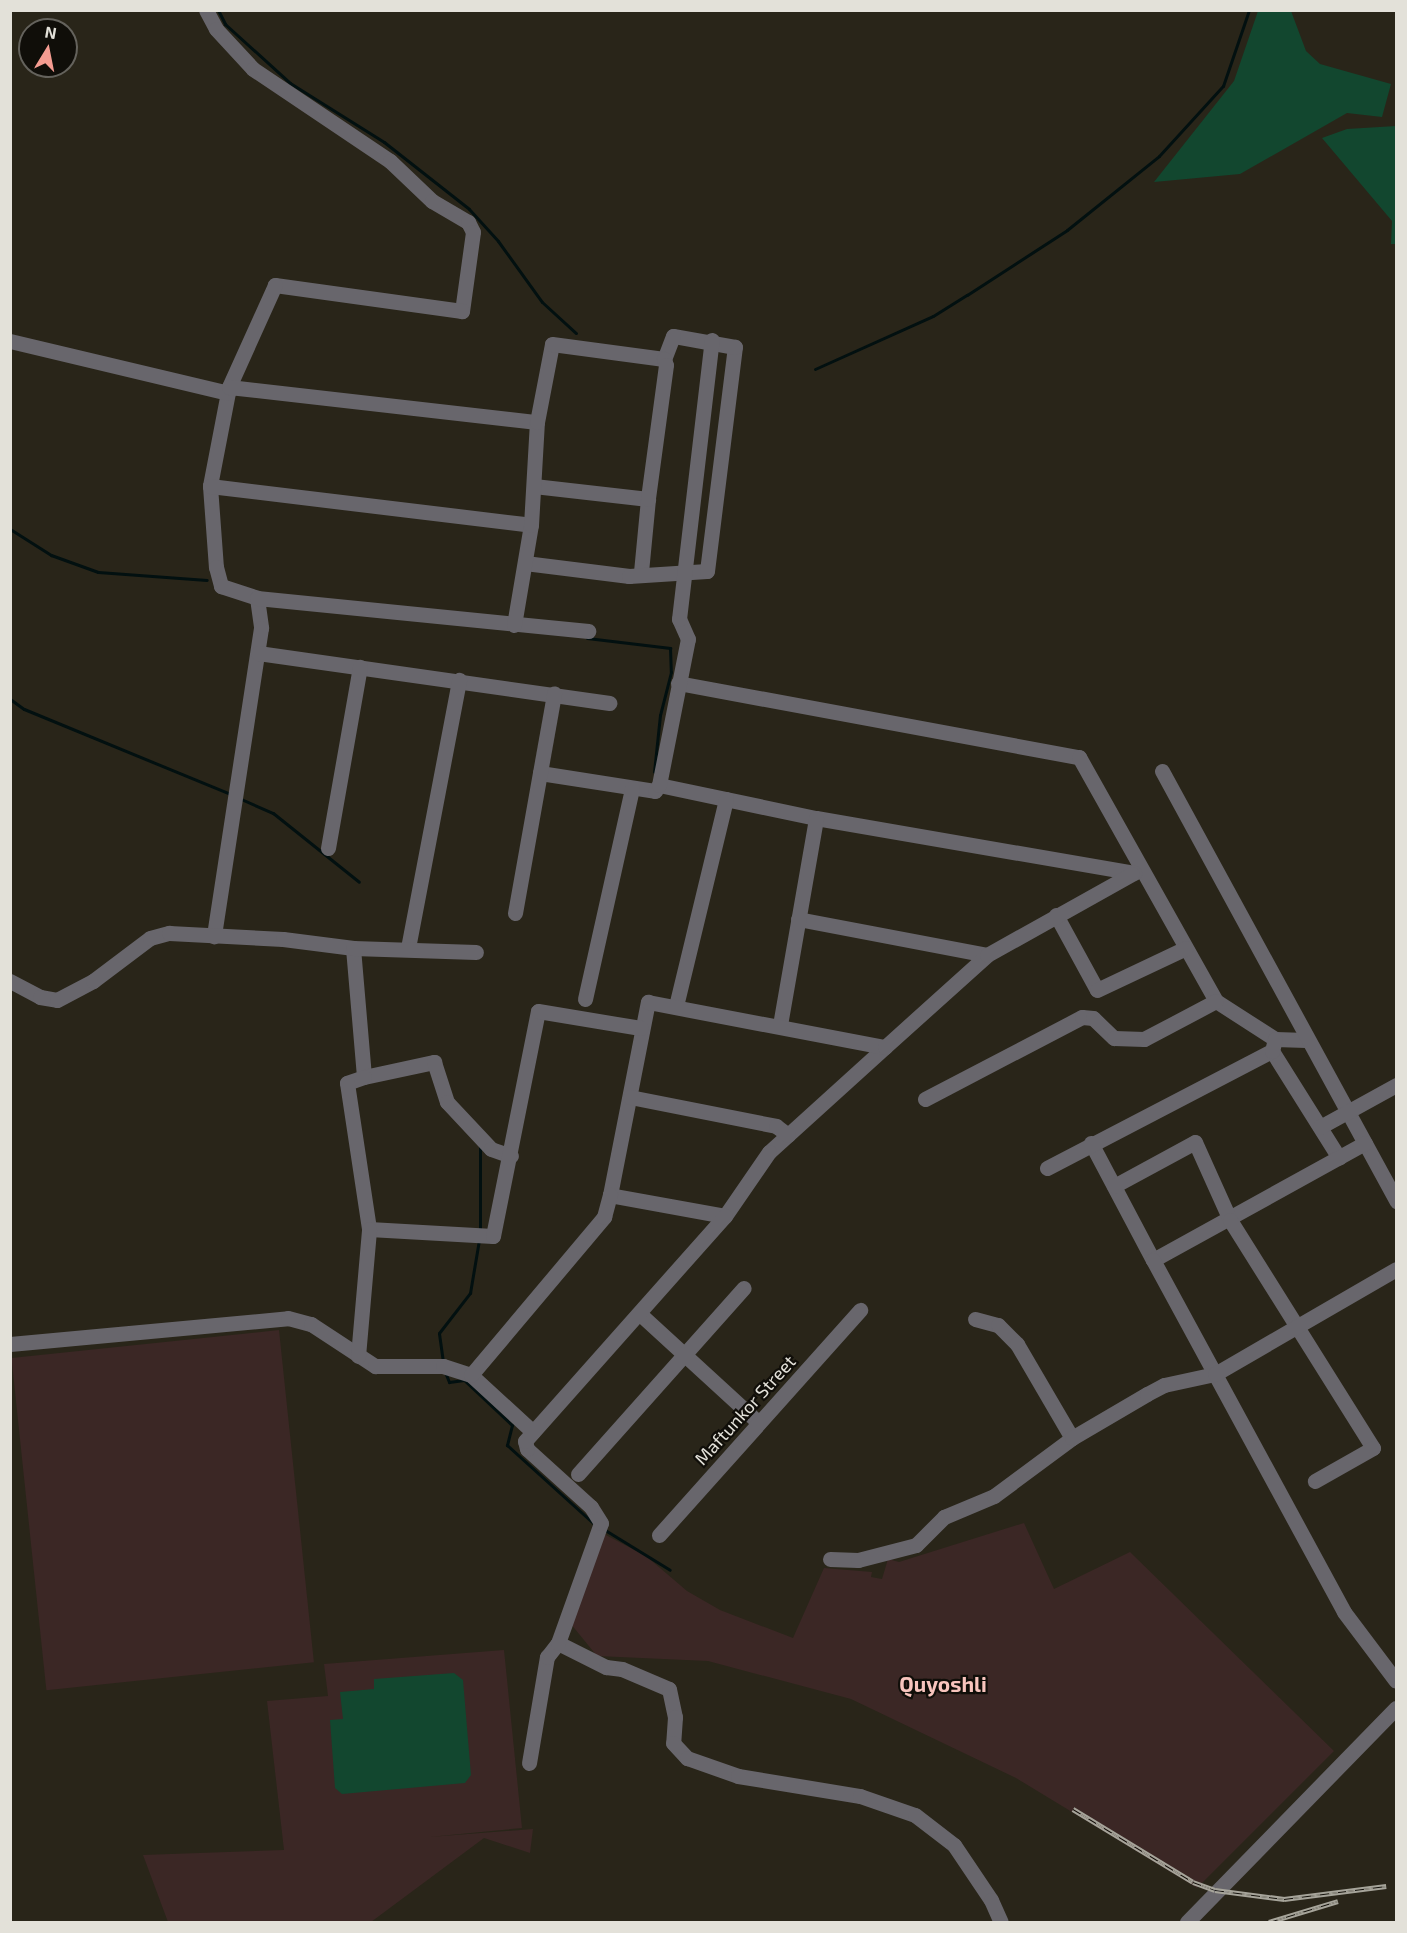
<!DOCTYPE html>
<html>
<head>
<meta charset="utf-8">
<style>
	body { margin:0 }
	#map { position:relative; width:1407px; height:1933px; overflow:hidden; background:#292519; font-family:"Exo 2",sans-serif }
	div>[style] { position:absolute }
	.industrial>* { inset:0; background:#3b2725; transform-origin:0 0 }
	.green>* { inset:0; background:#12472f }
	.stream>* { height:3px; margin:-1.5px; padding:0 1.5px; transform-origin:1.5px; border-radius:1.5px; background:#021010 }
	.minor>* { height:15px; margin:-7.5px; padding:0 7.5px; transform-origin:7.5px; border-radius:7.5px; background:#68666c }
	.rail>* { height:5px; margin-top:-2.5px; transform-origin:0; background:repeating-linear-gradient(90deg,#100e09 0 9px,#a6a49a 0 18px); box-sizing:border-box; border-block:2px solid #a6a49a }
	span { translate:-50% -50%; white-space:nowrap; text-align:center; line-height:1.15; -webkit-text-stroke:4.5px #100e09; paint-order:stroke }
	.street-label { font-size:18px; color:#e3e1d9 }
	.quarter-label { font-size:21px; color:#f7c4bd; font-weight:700 }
	.frame { position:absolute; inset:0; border:12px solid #e3e1d9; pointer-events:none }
	.north { position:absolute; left:18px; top:18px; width:60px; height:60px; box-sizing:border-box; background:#100e09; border:2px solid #64625c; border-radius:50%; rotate:10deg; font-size:16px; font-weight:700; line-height:24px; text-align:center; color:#e3e1d9 }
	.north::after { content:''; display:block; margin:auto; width:21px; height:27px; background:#f59c91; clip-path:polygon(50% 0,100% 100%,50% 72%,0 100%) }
</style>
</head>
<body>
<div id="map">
	<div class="industrial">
		<div style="left:279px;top:1330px;width:334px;height:269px;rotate:84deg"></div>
		<div style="clip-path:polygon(1024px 1523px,1054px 1589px,1130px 1552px,1334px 1751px,1197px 1888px,1016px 1778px,851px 1699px,708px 1661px,597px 1656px,566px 1618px,602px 1533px,646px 1556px,687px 1591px,720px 1610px,793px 1638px,824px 1568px,872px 1572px,871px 1577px,882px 1579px,888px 1559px,899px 1562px)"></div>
		<div style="clip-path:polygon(504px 1650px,522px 1828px,429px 1837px,533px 1829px,530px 1853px,484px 1838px,371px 1922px,168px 1922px,143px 1855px,284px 1850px,267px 1701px,328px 1696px,324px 1664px)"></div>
	</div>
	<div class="green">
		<div style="clip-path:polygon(1258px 11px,1291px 11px,1306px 51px,1320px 64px,1391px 84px,1382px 117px,1347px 113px,1240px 174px,1154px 182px,1234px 81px)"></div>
		<div style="clip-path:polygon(1396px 126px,1396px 244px,1391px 244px,1392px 221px,1322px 138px,1347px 129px)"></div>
		<div style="clip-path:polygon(454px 1673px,463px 1680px,471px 1775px,465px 1783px,342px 1794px,335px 1788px,330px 1720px,343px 1719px,340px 1692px,374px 1689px,374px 1679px)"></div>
	</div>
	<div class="stream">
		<div style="left:218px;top:10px;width:16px;rotate:63deg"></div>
		<div style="left:225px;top:24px;width:88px;rotate:42.2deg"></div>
		<div style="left:290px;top:83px;width:111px;rotate:32.1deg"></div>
		<div style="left:384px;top:142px;width:108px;rotate:38.2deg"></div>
		<div style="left:469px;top:209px;width:43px;rotate:47.8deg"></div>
		<div style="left:498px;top:241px;width:75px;rotate:54.2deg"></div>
		<div style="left:542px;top:302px;width:46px;rotate:42.4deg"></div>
		<div style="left:815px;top:369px;width:129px;rotate:-24.2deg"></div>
		<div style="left:933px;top:316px;width:40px;rotate:-32deg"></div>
		<div style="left:967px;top:295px;width:119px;rotate:-33deg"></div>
		<div style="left:1067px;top:230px;width:118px;rotate:-38.8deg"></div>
		<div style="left:1159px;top:156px;width:95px;rotate:-47.6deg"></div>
		<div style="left:1223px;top:86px;width:80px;rotate:-71.1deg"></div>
		<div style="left:10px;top:529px;width:49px;rotate:32.4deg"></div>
		<div style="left:51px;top:555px;width:50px;rotate:19.9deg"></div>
		<div style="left:98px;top:572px;width:109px;rotate:4.2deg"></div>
		<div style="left:587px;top:638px;width:84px;rotate:6.9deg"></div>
		<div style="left:670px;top:648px;width:24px;rotate:88deg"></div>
		<div style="left:671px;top:672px;width:44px;rotate:104.3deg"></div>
		<div style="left:660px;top:715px;width:57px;rotate:96deg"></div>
		<div style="left:10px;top:699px;width:17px;rotate:36deg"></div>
		<div style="left:24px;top:709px;width:223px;rotate:22.4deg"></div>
		<div style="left:241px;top:799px;width:35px;rotate:24deg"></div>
		<div style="left:273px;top:813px;width:110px;rotate:38.7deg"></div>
		<div style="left:480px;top:1147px;width:83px;rotate:90deg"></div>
		<div style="left:443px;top:1362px;width:29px;rotate:-98deg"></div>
		<div style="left:439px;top:1333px;width:51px;rotate:-52.2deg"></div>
		<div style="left:470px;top:1293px;width:54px;rotate:-80.4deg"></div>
		<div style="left:445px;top:1372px;width:11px;rotate:68deg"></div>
		<div style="left:449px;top:1382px;width:15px;rotate:-8deg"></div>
		<div style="left:464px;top:1380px;width:66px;rotate:43.2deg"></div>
		<div style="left:512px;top:1425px;width:21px;rotate:104deg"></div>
		<div style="left:507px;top:1445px;width:118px;rotate:42.2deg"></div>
		<div style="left:605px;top:1530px;width:76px;rotate:31.6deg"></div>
	</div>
	<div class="minor">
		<div style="left:206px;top:10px;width:21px;rotate:62deg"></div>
		<div style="left:216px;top:29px;width:54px;rotate:47.2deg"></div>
		<div style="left:253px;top:69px;width:165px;rotate:33.9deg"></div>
		<div style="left:390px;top:161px;width:58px;rotate:43.6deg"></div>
		<div style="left:432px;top:201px;width:42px;rotate:30.3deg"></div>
		<div style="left:468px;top:222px;width:11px;rotate:63deg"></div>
		<div style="left:473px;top:232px;width:80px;rotate:97.9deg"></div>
		<div style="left:462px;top:311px;width:189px;rotate:-172.1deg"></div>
		<div style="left:275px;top:285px;width:112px;rotate:114.3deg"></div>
		<div style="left:229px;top:387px;width:101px;rotate:100.9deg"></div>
		<div style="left:210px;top:486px;width:81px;rotate:85.8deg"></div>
		<div style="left:216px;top:567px;width:20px;rotate:75deg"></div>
		<div style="left:221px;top:586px;width:38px;rotate:18deg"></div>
		<div style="left:257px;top:598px;width:30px;rotate:82deg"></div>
		<div style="left:261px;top:628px;width:312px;rotate:98.7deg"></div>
		<div style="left:10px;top:341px;width:224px;rotate:13.4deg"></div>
		<div style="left:229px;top:387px;width:310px;rotate:6.5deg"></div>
		<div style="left:210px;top:486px;width:323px;rotate:6.9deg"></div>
		<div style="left:534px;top:486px;width:115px;rotate:6.5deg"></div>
		<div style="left:648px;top:499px;width:73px;rotate:95.5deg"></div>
		<div style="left:525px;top:563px;width:105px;rotate:7.1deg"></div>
		<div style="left:629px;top:576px;width:78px;rotate:-3.7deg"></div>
		<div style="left:707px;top:571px;width:226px;rotate:-82.9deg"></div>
		<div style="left:735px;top:347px;width:63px;rotate:-169.9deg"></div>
		<div style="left:673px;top:336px;width:25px;rotate:111deg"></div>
		<div style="left:257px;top:598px;width:333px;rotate:5.7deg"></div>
		<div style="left:514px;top:625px;width:101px;rotate:-80.4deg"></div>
		<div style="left:531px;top:525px;width:103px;rotate:-86.7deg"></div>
		<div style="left:537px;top:422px;width:79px;rotate:-79.1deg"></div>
		<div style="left:552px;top:344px;width:113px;rotate:7.6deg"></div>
		<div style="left:664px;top:359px;width:6px;rotate:72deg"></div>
		<div style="left:666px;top:365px;width:135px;rotate:97.7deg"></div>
		<div style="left:258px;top:653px;width:355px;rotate:8.1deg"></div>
		<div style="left:678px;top:683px;width:408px;rotate:10.5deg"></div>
		<div style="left:1079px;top:757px;width:280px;rotate:60.7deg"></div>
		<div style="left:1216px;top:1001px;width:70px;rotate:32.8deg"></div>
		<div style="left:1275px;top:1039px;width:31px;rotate:2deg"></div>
		<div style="left:1162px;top:771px;width:490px;rotate:61.4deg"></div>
		<div style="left:540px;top:773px;width:116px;rotate:8.9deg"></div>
		<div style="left:655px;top:791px;width:7px;rotate:-56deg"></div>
		<div style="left:659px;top:785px;width:160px;rotate:11.9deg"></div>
		<div style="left:816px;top:818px;width:323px;rotate:9.8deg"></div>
		<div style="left:659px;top:785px;width:149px;rotate:-78.8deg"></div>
		<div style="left:688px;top:639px;width:22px;rotate:-114deg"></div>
		<div style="left:679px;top:619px;width:281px;rotate:-83.3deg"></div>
		<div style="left:328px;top:848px;width:184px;rotate:-80deg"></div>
		<div style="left:515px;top:913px;width:223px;rotate:-79.9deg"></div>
		<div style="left:1056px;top:915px;width:85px;rotate:61.3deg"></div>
		<div style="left:1097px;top:990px;width:98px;rotate:-25.3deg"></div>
		<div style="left:798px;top:919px;width:192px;rotate:10.8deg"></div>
		<div style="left:353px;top:948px;width:129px;rotate:85.1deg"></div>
		<div style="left:364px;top:1077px;width:72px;rotate:-12.1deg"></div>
		<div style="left:434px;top:1062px;width:42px;rotate:72deg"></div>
		<div style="left:447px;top:1102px;width:64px;rotate:46.9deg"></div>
		<div style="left:491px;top:1149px;width:21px;rotate:19deg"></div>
		<div style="left:408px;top:948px;width:273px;rotate:-79.2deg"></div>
		<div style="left:10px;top:981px;width:34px;rotate:28deg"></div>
		<div style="left:40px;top:997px;width:17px;rotate:10deg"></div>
		<div style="left:57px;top:1000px;width:41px;rotate:-27.8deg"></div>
		<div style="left:93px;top:981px;width:71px;rotate:-37deg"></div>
		<div style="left:150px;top:938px;width:20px;rotate:-15deg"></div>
		<div style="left:169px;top:933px;width:114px;rotate:3deg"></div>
		<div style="left:283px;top:939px;width:71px;rotate:7.3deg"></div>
		<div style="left:353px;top:948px;width:123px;rotate:1.9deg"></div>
		<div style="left:585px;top:999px;width:216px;rotate:-77.4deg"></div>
		<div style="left:676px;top:1006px;width:213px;rotate:-76.4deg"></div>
		<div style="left:780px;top:1025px;width:210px;rotate:-80.1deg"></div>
		<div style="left:885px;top:1047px;width:156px;rotate:137.8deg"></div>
		<div style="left:769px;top:1152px;width:78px;rotate:124.5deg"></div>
		<div style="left:725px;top:1216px;width:117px;rotate:-169.7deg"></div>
		<div style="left:610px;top:1195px;width:197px;rotate:-78.9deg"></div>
		<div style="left:648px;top:1002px;width:241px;rotate:10.8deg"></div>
		<div style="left:885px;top:1047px;width:137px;rotate:-42deg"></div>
		<div style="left:987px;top:955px;width:166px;rotate:-29.2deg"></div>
		<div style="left:1272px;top:1051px;width:126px;rotate:57.9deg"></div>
		<div style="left:364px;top:1077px;width:18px;rotate:161deg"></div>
		<div style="left:347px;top:1083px;width:148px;rotate:81.4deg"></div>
		<div style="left:369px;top:1229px;width:124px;rotate:3.2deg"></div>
		<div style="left:493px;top:1236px;width:229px;rotate:-78.7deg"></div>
		<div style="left:538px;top:1011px;width:104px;rotate:9.4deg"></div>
		<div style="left:630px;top:1097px;width:149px;rotate:11.2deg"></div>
		<div style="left:776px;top:1126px;width:15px;rotate:37deg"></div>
		<div style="left:925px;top:1099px;width:177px;rotate:-27.6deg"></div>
		<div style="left:1082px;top:1017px;width:11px;rotate:5deg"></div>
		<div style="left:1093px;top:1018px;width:29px;rotate:44deg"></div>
		<div style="left:1114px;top:1038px;width:30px;rotate:2deg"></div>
		<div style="left:1144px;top:1039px;width:81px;rotate:-27.8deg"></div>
		<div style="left:1320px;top:1127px;width:87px;rotate:-28.9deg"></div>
		<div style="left:1091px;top:1143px;width:132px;rotate:62.1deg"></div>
		<div style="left:1153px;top:1260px;width:242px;rotate:-28.9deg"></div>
		<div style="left:1047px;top:1168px;width:254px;rotate:-27.5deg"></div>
		<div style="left:1272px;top:1051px;width:12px;rotate:-76deg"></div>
		<div style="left:1114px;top:1186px;width:92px;rotate:-28.5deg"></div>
		<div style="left:1195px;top:1142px;width:85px;rotate:65.8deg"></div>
		<div style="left:1230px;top:1220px;width:269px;rotate:57.9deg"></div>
		<div style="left:1373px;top:1448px;width:67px;rotate:150.4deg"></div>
		<div style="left:1153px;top:1260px;width:400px;rotate:61.5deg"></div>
		<div style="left:1344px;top:1612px;width:86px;rotate:53deg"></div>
		<div style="left:640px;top:1314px;width:161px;rotate:42.5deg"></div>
		<div style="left:975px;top:1319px;width:24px;rotate:15deg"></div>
		<div style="left:998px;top:1325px;width:27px;rotate:45deg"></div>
		<div style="left:1017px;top:1344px;width:109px;rotate:59.7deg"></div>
		<div style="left:10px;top:1344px;width:279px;rotate:-5.3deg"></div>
		<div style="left:288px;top:1318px;width:24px;rotate:15deg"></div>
		<div style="left:311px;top:1324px;width:77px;rotate:33.3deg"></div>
		<div style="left:375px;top:1366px;width:68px"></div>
		<div style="left:443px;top:1366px;width:29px;rotate:18deg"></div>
		<div style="left:471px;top:1375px;width:84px;rotate:42.6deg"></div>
		<div style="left:358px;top:1356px;width:127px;rotate:-85deg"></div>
		<div style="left:471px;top:1375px;width:207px;rotate:-49.9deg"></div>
		<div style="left:604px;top:1217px;width:23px;rotate:-75deg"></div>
		<div style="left:578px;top:1474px;width:249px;rotate:-48.3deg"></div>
		<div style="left:659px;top:1535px;width:302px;rotate:-48.2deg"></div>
		<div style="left:830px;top:1559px;width:28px;rotate:2deg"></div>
		<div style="left:858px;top:1560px;width:60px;rotate:-14.5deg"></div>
		<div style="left:916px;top:1545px;width:40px;rotate:-45deg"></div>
		<div style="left:944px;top:1517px;width:54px;rotate:-22.8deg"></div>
		<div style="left:994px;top:1496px;width:97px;rotate:-36.6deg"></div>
		<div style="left:1072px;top:1438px;width:87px;rotate:-30.4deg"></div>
		<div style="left:1147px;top:1394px;width:19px;rotate:-28deg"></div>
		<div style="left:1164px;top:1385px;width:52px;rotate:-12.2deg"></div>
		<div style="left:1215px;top:1374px;width:209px;rotate:-30.1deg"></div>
		<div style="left:558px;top:1643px;width:54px;rotate:26.6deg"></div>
		<div style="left:606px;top:1667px;width:16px;rotate:7deg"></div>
		<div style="left:622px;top:1669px;width:51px;rotate:23.1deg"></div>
		<div style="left:669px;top:1689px;width:29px;rotate:78deg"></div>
		<div style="left:675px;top:1717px;width:26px;rotate:94deg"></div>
		<div style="left:673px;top:1743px;width:21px;rotate:47deg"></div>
		<div style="left:687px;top:1758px;width:54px;rotate:19.4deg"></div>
		<div style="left:738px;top:1776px;width:124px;rotate:9.3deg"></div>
		<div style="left:860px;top:1796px;width:58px;rotate:19.1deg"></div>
		<div style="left:915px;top:1815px;width:49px;rotate:37.6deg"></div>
		<div style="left:954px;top:1845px;width:66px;rotate:56.1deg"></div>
		<div style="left:991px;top:1900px;width:24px;rotate:66deg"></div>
		<div style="left:529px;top:1763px;width:108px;rotate:-80.4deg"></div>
		<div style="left:547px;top:1657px;width:18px;rotate:-52deg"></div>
		<div style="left:558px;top:1643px;width:127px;rotate:-70.3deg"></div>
		<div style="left:601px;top:1523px;width:19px;rotate:-122deg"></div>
		<div style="left:591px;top:1507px;width:86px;rotate:-137.8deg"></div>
		<div style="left:527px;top:1449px;width:8px;rotate:-104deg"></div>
		<div style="left:525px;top:1441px;width:301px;rotate:-48.4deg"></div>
		<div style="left:1187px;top:1922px;width:299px;rotate:-45.7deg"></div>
	</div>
	<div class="rail">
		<div style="left:1073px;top:1809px;width:140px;rotate:31.3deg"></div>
		<div style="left:1193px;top:1882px;width:23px;rotate:20deg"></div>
		<div style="left:1215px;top:1890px;width:70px;rotate:7.4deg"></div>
		<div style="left:1284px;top:1899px;width:103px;rotate:-7.3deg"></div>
		<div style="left:1269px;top:1922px;width:72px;rotate:-16.9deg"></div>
	</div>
	<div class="street-label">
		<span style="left:745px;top:1410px;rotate:-48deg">Maftunkor Street</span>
	</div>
	<div class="quarter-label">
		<span style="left:943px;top:1684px">Quyoshli</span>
	</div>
	<div class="frame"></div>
	<div class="north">N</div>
</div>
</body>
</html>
